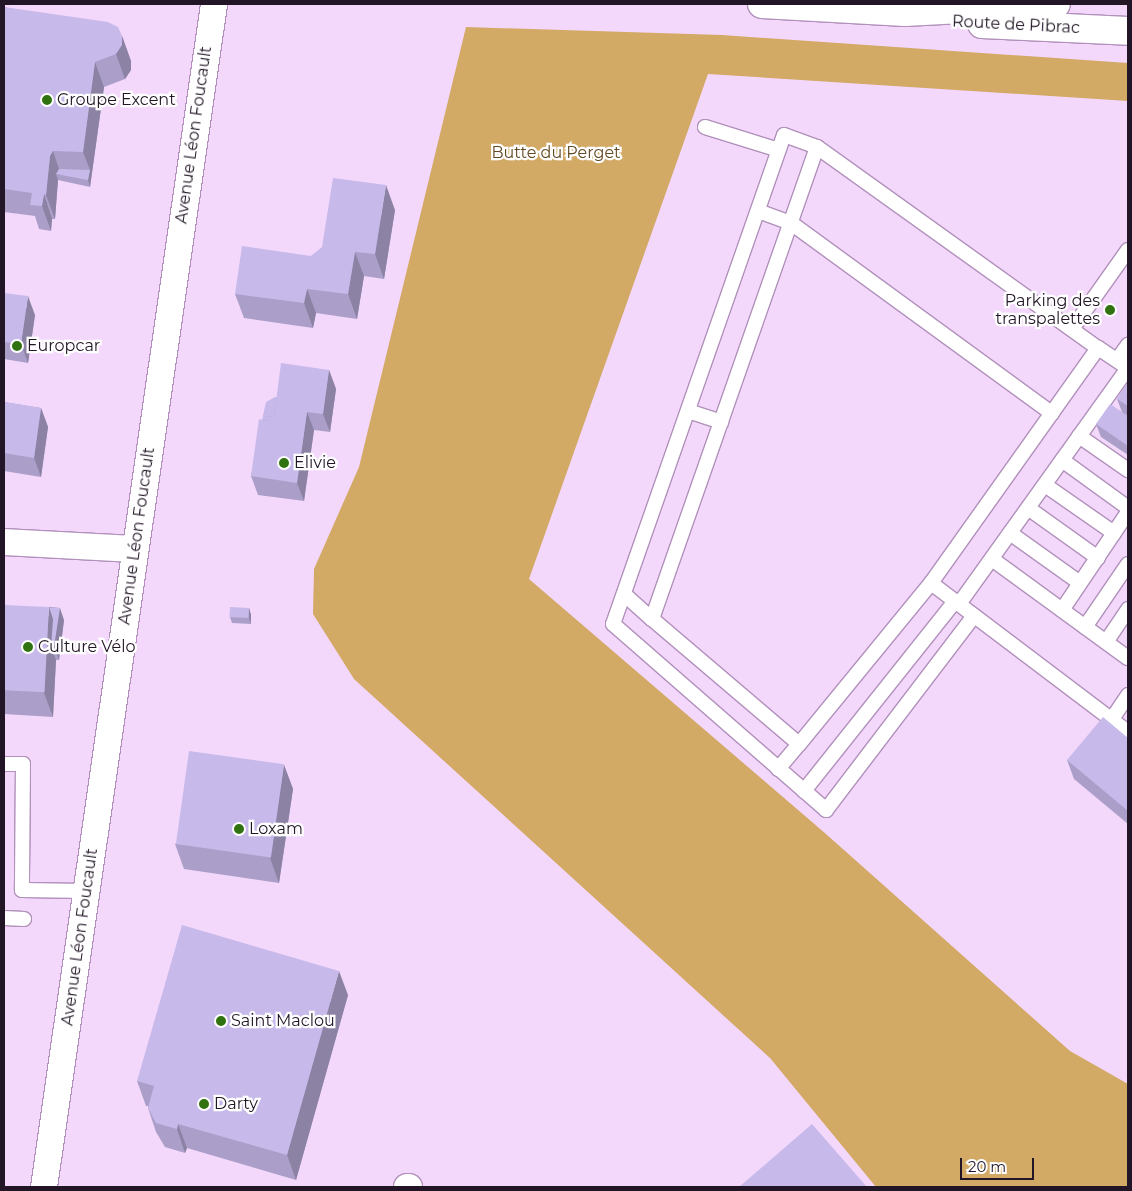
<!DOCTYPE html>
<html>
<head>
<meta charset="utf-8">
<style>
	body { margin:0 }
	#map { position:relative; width:1132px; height:1191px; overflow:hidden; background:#f4d8fc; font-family:Montserrat,sans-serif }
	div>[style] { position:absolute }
	.green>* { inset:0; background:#d2a965 }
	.roads { filter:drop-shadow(1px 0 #b191bb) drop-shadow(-1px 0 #b191bb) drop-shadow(0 1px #b191bb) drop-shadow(0 -1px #b191bb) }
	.lane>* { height:14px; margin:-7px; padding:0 7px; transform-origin:7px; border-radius:7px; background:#fff }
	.street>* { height:26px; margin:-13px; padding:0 13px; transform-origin:13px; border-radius:13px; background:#fff }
	.secondary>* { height:28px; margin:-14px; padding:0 14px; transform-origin:14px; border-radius:14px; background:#fff }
	.wall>* { inset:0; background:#ab9fc9 }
	.shaded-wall>* { inset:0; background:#8b82a4 }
	.building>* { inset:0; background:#c7b9ea; transform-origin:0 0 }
	.dots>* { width:14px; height:14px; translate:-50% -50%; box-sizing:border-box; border:2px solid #fff; border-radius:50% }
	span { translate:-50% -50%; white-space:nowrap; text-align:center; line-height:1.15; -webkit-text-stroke:4.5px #fff; paint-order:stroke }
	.street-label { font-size:16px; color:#221626 }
	.poi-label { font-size:16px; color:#221626 }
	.left { translate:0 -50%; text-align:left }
	.right { translate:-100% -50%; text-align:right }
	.park-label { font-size:16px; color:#624b25 }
	.frame { position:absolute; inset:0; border:5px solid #221626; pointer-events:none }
	.scale { position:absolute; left:960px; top:1158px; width:74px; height:22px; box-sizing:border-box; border:2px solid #221626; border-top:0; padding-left:6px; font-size:15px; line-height:18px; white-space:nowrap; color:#221626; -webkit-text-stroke:4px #fff; paint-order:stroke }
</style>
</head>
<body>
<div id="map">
	<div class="green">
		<div style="clip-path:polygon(466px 27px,722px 35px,1128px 63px,1128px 101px,708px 74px,529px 579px,826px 834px,1070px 1051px,1128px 1084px,1128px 1187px,876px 1187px,770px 1058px,354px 679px,313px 614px,314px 569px,359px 467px)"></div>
	</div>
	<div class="roads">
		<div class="lane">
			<div style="left:705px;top:127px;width:77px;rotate:17.3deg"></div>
			<div style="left:817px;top:147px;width:345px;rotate:35.6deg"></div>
			<div style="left:758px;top:211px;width:35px;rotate:20deg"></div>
			<div style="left:791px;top:223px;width:323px;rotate:36.1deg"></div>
			<div style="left:1072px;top:329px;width:97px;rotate:-54.7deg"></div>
			<div style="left:1117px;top:360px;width:19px;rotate:-54deg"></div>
			<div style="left:1128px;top:368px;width:36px;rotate:-146deg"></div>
			<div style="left:1098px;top:348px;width:288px;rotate:125.4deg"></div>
			<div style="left:931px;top:583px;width:247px;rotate:37.1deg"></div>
			<div style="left:688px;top:411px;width:35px;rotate:18deg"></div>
			<div style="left:1079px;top:436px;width:60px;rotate:34.8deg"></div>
			<div style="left:1062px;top:460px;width:82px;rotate:36deg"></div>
			<div style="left:1045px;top:485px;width:84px;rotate:34.8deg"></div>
			<div style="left:1028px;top:508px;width:86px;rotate:35.5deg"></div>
			<div style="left:1010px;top:533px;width:86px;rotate:35.5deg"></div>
			<div style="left:992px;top:559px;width:168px;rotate:36.1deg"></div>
			<div style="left:931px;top:583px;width:208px;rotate:129.3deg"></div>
			<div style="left:799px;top:744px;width:193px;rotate:-139.6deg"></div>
			<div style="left:652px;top:619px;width:500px;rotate:-70.73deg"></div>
			<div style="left:817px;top:147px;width:35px;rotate:-160deg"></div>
			<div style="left:784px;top:135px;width:518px;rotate:109.27deg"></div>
			<div style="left:613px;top:624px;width:283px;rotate:41.1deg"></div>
			<div style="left:826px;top:810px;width:244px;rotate:-52.7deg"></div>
			<div style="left:624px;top:594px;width:38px;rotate:42deg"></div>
			<div style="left:959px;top:604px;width:290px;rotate:-54.4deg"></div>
			<div style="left:1062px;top:610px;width:118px;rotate:-56deg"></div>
			<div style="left:1085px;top:627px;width:76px;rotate:-55.7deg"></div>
			<div style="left:1106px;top:642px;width:40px;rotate:-56deg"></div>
			<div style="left:1112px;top:719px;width:29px;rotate:-56deg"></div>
			<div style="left:4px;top:764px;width:19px"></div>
			<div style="left:23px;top:764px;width:126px;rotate:90.5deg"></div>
			<div style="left:22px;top:890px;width:64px;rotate:0.9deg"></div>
			<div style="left:778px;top:769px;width:33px;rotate:-50deg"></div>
			<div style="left:804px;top:791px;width:243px;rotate:-51.5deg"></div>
			<div style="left:4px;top:918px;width:20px;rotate:3deg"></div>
		</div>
		<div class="street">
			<div style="left:4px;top:542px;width:131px;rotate:3.1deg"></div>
			<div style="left:44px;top:1187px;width:1195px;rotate:-81.82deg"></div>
			<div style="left:407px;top:1187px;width:2px"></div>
		</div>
		<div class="secondary">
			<div style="left:762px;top:4px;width:143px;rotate:3.2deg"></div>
			<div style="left:905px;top:12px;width:151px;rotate:-3deg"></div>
			<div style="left:982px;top:24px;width:146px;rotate:2.7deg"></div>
		</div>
	</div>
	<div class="wall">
		<div style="clip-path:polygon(4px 7px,122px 36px,131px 61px,131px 70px,125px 79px,104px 87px,90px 187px,58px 180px,55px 219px,52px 219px,51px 231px,39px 229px,35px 216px,4px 212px)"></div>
		<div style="clip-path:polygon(395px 210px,384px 279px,364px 276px,357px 319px,316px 313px,313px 328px,244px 318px,235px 294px,311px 256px)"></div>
		<div style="clip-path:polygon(4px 293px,35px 315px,28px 363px,4px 359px)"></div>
		<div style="clip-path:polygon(329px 370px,336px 389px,330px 432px,314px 430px,304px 501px,258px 495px,251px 476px,262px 420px,277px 397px)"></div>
		<div style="clip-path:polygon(1128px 383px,1128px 455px,1101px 437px,1096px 424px,1122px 412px,1117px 399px)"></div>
		<div style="clip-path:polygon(4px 402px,41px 408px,48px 427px,41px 477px,4px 471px)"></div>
		<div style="clip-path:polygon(4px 605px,64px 620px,59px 660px,56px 660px,53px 717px,4px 714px)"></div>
		<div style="clip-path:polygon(249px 608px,251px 615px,251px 624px,232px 623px,230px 617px)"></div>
		<div style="clip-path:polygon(1128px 738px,1128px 824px,1074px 779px,1067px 760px)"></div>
		<div style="clip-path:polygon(284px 765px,293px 789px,279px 883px,184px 869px,175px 844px)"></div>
		<div style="clip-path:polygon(348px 995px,296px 1180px,187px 1148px,185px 1153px,165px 1147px,156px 1132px,148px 1108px,148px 1106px,146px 1106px,137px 1081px)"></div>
	</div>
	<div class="shaded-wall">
		<div style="clip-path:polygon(122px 36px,131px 61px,131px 70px,125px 79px,116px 54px)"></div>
		<div style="clip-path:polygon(95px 62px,104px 87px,90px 187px,88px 180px,90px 170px,83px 152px)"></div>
		<div style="clip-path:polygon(53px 151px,61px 175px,56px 174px,58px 180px,55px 219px,46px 195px,50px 156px)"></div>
		<div style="clip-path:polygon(386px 185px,395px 210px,384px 279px,375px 254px)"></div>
		<div style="clip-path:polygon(44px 194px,52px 219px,51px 231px,42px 206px)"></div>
		<div style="clip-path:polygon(355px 252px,364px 276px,357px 319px,348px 294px)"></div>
		<div style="clip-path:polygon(307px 289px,316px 313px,313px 328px,304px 303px)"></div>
		<div style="clip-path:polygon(28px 296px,35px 315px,28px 363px,21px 344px)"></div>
		<div style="clip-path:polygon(329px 370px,336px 389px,330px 432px,323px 414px)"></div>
		<div style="clip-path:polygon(41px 408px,48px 427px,41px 477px,34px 458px)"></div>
		<div style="clip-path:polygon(307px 412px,314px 430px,304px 501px,297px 483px)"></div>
		<div style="clip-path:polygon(49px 607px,60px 608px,64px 620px,59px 660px,54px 647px,51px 647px,56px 660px,53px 717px,44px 693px)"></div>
		<div style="clip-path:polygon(249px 608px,251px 615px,251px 624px,249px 618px)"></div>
		<div style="clip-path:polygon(284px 765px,293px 789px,279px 883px,270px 858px)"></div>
		<div style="clip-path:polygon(339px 971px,348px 995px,296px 1180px,287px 1155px)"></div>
		<div style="clip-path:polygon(178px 1124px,187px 1148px,185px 1153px,177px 1129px)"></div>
	</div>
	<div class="building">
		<div style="clip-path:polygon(4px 7px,108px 22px,118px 27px,122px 36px,122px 45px,116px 54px,95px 62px,83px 152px,53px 151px,50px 156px,46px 195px,44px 194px,42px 206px,30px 205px,32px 193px,4px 189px)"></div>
		<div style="clip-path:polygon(59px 169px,90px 170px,88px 180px,56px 174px)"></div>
		<div style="clip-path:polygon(333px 178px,386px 185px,375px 254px,355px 252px,348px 294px,307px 289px,304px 303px,235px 294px,242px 246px,311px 256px,322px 247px)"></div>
		<div style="clip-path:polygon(4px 293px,28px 296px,21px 344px,4px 342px)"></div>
		<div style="clip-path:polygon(281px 363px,329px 370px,323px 414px,307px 412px,297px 483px,251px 476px,259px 419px,266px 421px,267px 416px,274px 417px)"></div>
		<div style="clip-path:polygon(1128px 383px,1128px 406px,1117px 399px)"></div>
		<div style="clip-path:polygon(275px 397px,277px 397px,274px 417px,267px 416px,266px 421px,262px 420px,266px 402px)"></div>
		<div style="clip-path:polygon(4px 402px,41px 408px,34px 458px,4px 453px)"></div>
		<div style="clip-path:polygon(1110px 404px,1128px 416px,1128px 446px,1096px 424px)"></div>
		<div style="left:4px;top:605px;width:45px;height:85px;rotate:3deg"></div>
		<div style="clip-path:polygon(4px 605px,60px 608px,54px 647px,51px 647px,53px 619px,49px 607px)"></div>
		<div style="left:230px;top:607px;width:19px;height:10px;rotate:3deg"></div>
		<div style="clip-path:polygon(1103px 717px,1128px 738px,1128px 811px,1067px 760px)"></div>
		<div style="left:189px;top:751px;width:96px;height:94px;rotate:8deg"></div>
		<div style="clip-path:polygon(182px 925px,339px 971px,287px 1155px,178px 1124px,177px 1129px,156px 1123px,148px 1108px,154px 1086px,137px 1081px)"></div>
		<div style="clip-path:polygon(812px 1124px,867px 1187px,739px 1187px)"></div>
	</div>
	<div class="dots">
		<div style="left:47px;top:100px;background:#2f720f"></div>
		<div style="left:1110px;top:310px;background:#2f720f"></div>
		<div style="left:17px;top:346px;background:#2f720f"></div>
		<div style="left:284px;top:463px;background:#2f720f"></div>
		<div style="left:28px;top:647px;background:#2f720f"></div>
		<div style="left:239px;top:829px;background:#2f720f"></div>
		<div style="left:221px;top:1021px;background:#2f720f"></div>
		<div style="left:204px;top:1104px;background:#2f720f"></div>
	</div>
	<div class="street-label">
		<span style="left:1016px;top:25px;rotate:3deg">Route de Pibrac</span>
		<span style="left:194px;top:135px;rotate:-82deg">Avenue Léon Foucault</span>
		<span style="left:137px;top:536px;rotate:-82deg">Avenue Léon Foucault</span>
		<span style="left:80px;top:937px;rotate:-82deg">Avenue Léon Foucault</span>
	</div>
	<div class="poi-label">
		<span class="left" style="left:57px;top:100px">Groupe Excent</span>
		<span class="right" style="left:1100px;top:310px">Parking des<br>transpalettes</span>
		<span class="left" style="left:27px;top:346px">Europcar</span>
		<span class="left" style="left:294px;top:463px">Elivie</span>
		<span class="left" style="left:38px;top:647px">Culture Vélo</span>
		<span class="left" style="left:249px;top:829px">Loxam</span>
		<span class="left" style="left:231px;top:1021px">Saint Maclou</span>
		<span class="left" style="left:214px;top:1104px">Darty</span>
	</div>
	<div class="park-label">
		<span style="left:556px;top:153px">Butte du Perget</span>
	</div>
	<div class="frame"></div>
	<div class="scale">20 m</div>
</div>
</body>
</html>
